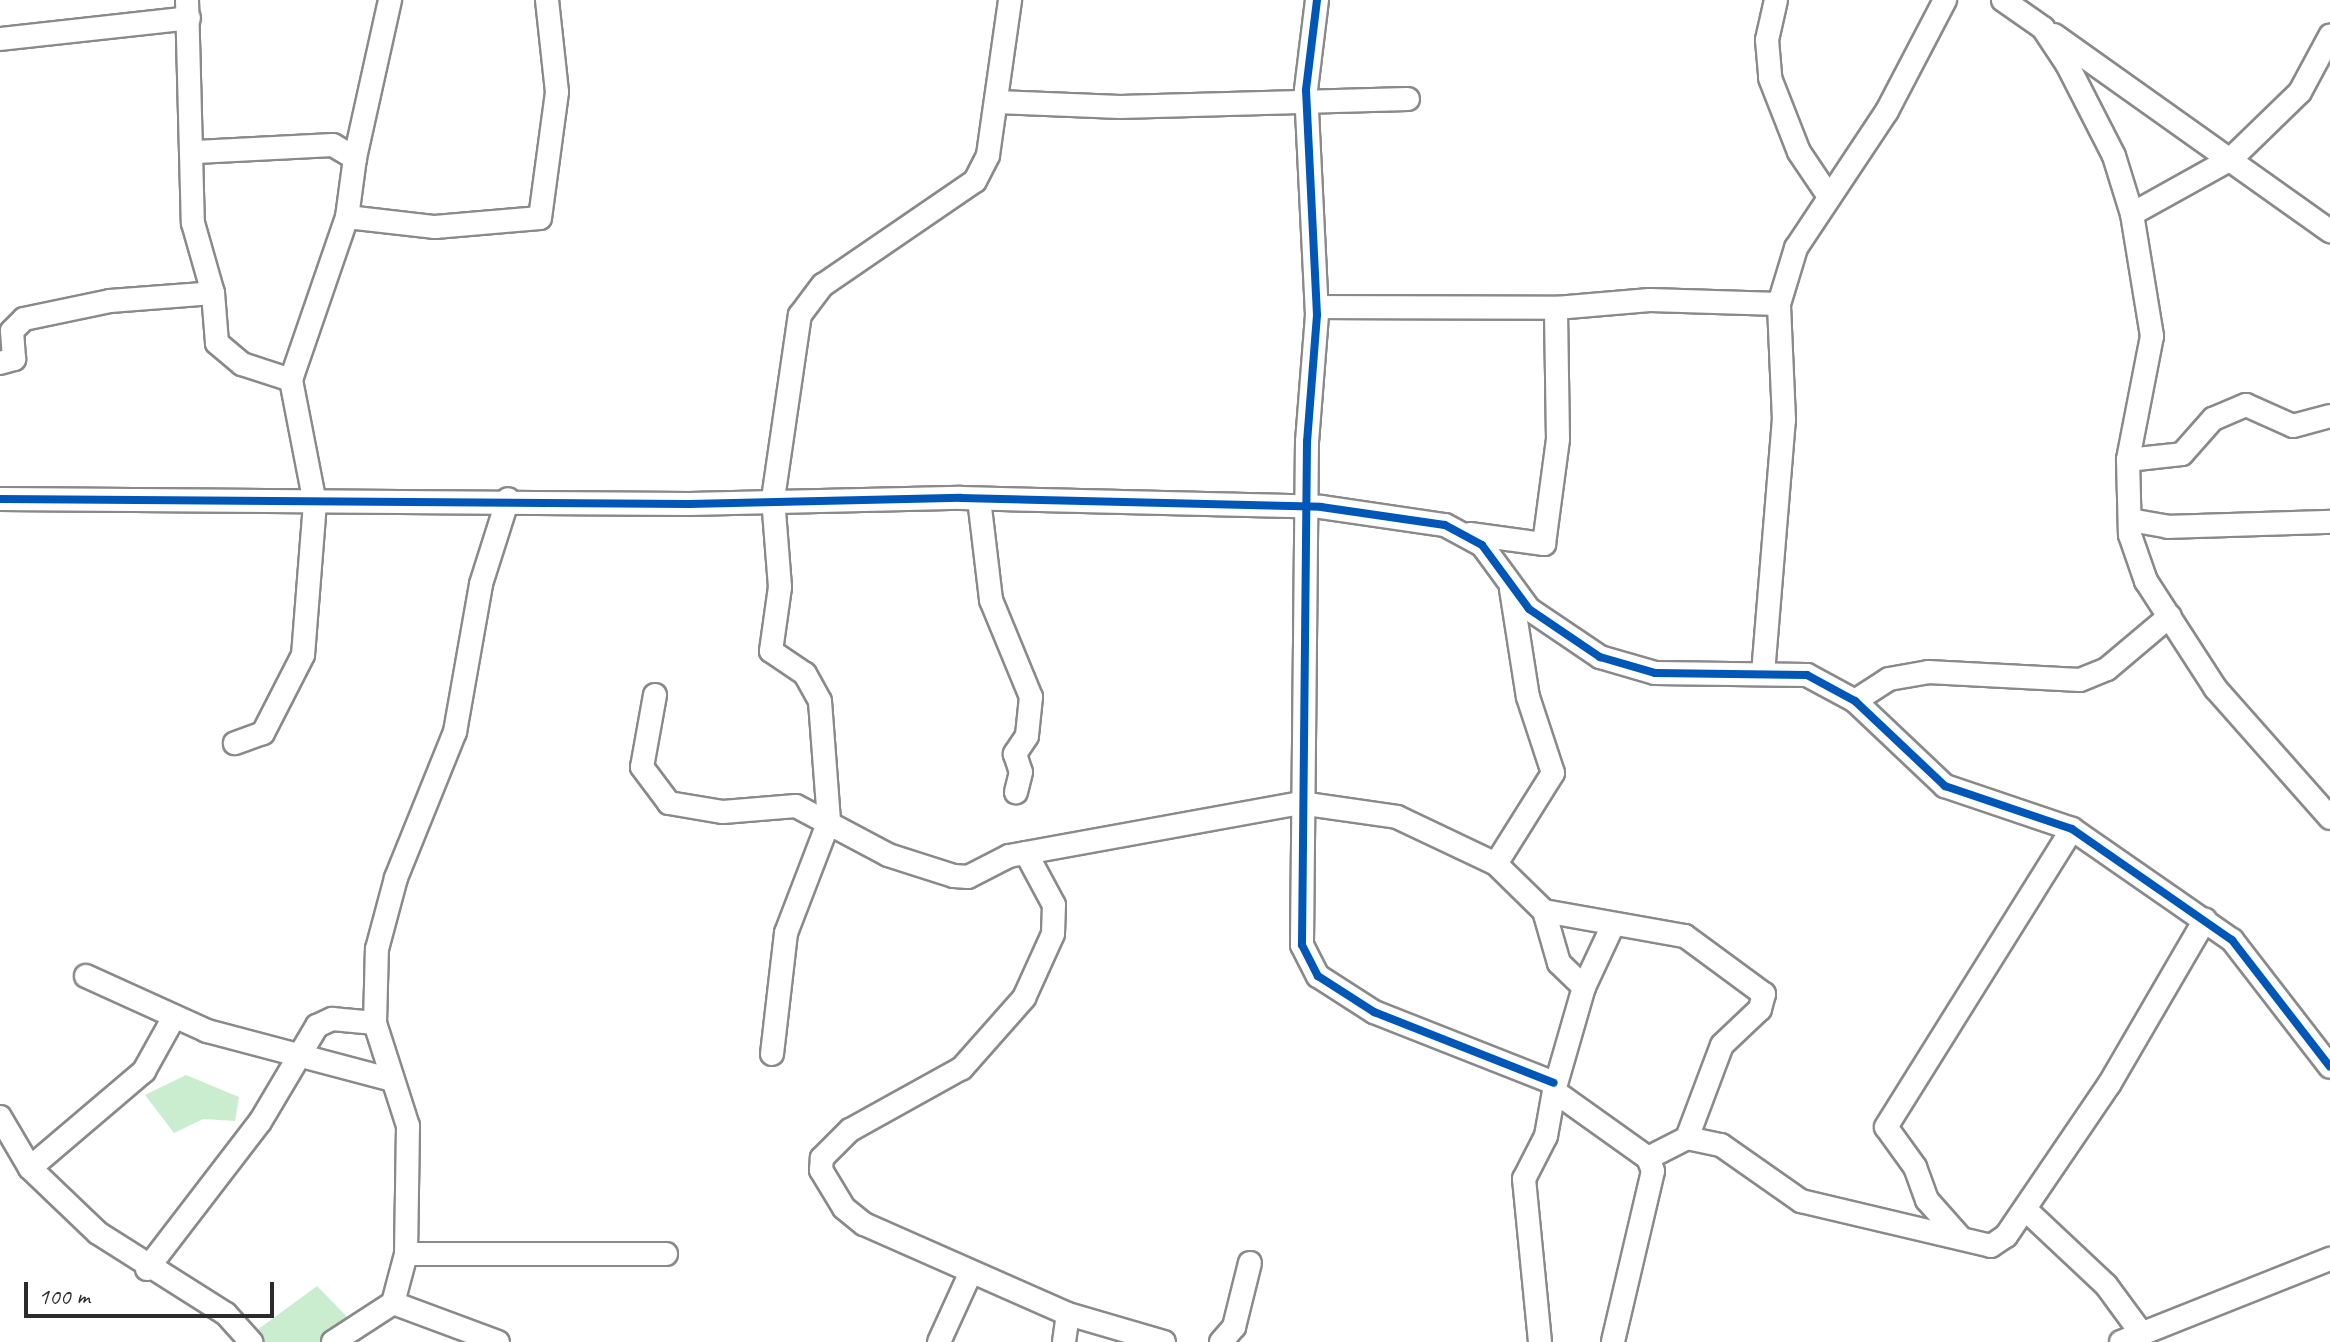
<!DOCTYPE html>
<html>
<head>
<meta charset="utf-8">
<style>
	body { margin:0 }
	#map { position:relative; width:2330px; height:1342px; overflow:hidden; background:#fff; font-family:Caveat,sans-serif }
	div>[style] { position:absolute }
	.green>* { inset:0; background:#caedd0 }
	.roads { filter:drop-shadow(2px 0 #8a8a8a) drop-shadow(-2px 0 #8a8a8a) drop-shadow(0 2px #8a8a8a) drop-shadow(0 -2px #8a8a8a) }
	.minor>* { height:22px; margin:-11px; padding:0 11px; transform-origin:11px; border-radius:11px; background:#fff }
	.cycleway>* { height:8px; margin:-4px; padding:0 4px; transform-origin:4px; border-radius:4px; background:#0057b8 }
	span { translate:-50% -50%; white-space:nowrap; text-align:center; line-height:1.15; -webkit-text-stroke:6px #fff; paint-order:stroke }
	.scale { position:absolute; left:24px; top:1282px; width:250px; height:36px; box-sizing:border-box; border:4px solid #2b2b2b; border-top:0; padding-left:10px; font-size:24px; line-height:28px; white-space:nowrap; color:#2b2b2b; -webkit-text-stroke:6px #fff; paint-order:stroke }
</style>
</head>
<body>
<div id="map">
	<div class="green">
		<div style="clip-path:polygon(186px 1075px,239px 1097px,235px 1121px,203px 1119px,174px 1133px,145px 1095px)"></div>
		<div style="clip-path:polygon(317px 1286px,353px 1323px,329px 1342px,261px 1342px,253px 1333px)"></div>
	</div>
	<div class="roads">
		<div class="minor">
			<div style="left:187px;top:0;width:223px;rotate:88.5deg"></div>
			<div style="left:193px;top:223px;width:73px;rotate:74.1deg"></div>
			<div style="left:1317px;top:0;width:91px;rotate:97deg"></div>
			<div style="left:1306px;top:90px;width:225px;rotate:87.2deg"></div>
			<div style="left:1317px;top:315px;width:126px;rotate:94.5deg"></div>
			<div style="left:1307px;top:441px;width:504px;rotate:90.57deg"></div>
			<div style="left:1302px;top:945px;width:35px;rotate:63deg"></div>
			<div style="left:1318px;top:976px;width:67px;rotate:32.7deg"></div>
			<div style="left:1374px;top:1012px;width:193px;rotate:21.5deg"></div>
			<div style="left:1776px;top:0;width:41px;rotate:102.7deg"></div>
			<div style="left:1767px;top:40px;width:38px;rotate:85deg"></div>
			<div style="left:1770px;top:78px;width:79px;rotate:68.6deg"></div>
			<div style="left:1799px;top:152px;width:52px;rotate:56deg"></div>
			<div style="left:2003px;top:0;width:49px;rotate:35deg"></div>
			<div style="left:2043px;top:28px;width:43px;rotate:56.3deg"></div>
			<div style="left:2067px;top:64px;width:103px;rotate:62.9deg"></div>
			<div style="left:2114px;top:156px;width:61px;rotate:72.8deg"></div>
			<div style="left:2132px;top:214px;width:124px;rotate:80.7deg"></div>
			<div style="left:2152px;top:336px;width:126px;rotate:101deg"></div>
			<div style="left:2128px;top:460px;width:75px;rotate:88.5deg"></div>
			<div style="left:2130px;top:535px;width:49px;rotate:70.8deg"></div>
			<div style="left:2146px;top:581px;width:129px;rotate:57.1deg"></div>
			<div style="left:2216px;top:689px;width:172px;rotate:48.5deg"></div>
			<div style="left:2054px;top:35px;width:339px;rotate:35.4deg"></div>
			<div style="left:0;top:39px;width:190px;rotate:-6.3deg"></div>
			<div style="left:997px;top:102px;width:123px;rotate:2.3deg"></div>
			<div style="left:1120px;top:107px;width:288px;rotate:-1.6deg"></div>
			<div style="left:196px;top:152px;width:137px;rotate:-2.9deg"></div>
			<div style="left:333px;top:145px;width:26px;rotate:31deg"></div>
			<div style="left:355px;top:158px;width:60px;rotate:97.7deg"></div>
			<div style="left:347px;top:217px;width:172px;rotate:109deg"></div>
			<div style="left:291px;top:380px;width:125px;rotate:79deg"></div>
			<div style="left:315px;top:503px;width:152px;rotate:94.5deg"></div>
			<div style="left:303px;top:655px;width:88px;rotate:117.1deg"></div>
			<div style="left:263px;top:733px;width:30px;rotate:160deg"></div>
			<div style="left:355px;top:158px;width:162px;rotate:-77.5deg"></div>
			<div style="left:2132px;top:214px;width:113px;rotate:-29.1deg"></div>
			<div style="left:2231px;top:159px;width:96px;rotate:-44.2deg"></div>
			<div style="left:2300px;top:92px;width:64px;rotate:-61.8deg"></div>
			<div style="left:347px;top:217px;width:89px;rotate:6.5deg"></div>
			<div style="left:435px;top:227px;width:105px;rotate:-4.9deg"></div>
			<div style="left:540px;top:218px;width:127px;rotate:-82.3deg"></div>
			<div style="left:557px;top:92px;width:93px;rotate:-96.2deg"></div>
			<div style="left:1317px;top:307px;width:239px;rotate:0.2deg"></div>
			<div style="left:0;top:363px;width:15px;rotate:-16deg"></div>
			<div style="left:14px;top:359px;width:28px;rotate:-94deg"></div>
			<div style="left:12px;top:331px;width:17px;rotate:-45deg"></div>
			<div style="left:24px;top:319px;width:88px;rotate:-11.8deg"></div>
			<div style="left:110px;top:301px;width:103px;rotate:-4.4deg"></div>
			<div style="left:213px;top:293px;width:50px;rotate:85.4deg"></div>
			<div style="left:217px;top:343px;width:33px;rotate:40deg"></div>
			<div style="left:242px;top:364px;width:52px;rotate:18.1deg"></div>
			<div style="left:2128px;top:460px;width:54px;rotate:-6.3deg"></div>
			<div style="left:2182px;top:454px;width:47px;rotate:-48.5deg"></div>
			<div style="left:2213px;top:419px;width:36px;rotate:-23deg"></div>
			<div style="left:2246px;top:405px;width:51px;rotate:24.1deg"></div>
			<div style="left:2293px;top:426px;width:38px;rotate:-15deg"></div>
			<div style="left:0;top:499px;width:689px;rotate:0.42deg"></div>
			<div style="left:689px;top:504px;width:272px;rotate:-1.3deg"></div>
			<div style="left:961px;top:498px;width:360px;rotate:1.4deg"></div>
			<div style="left:1321px;top:507px;width:125px;rotate:8.3deg"></div>
			<div style="left:1445px;top:525px;width:42px;rotate:28.4deg"></div>
			<div style="left:1482px;top:545px;width:79px;rotate:53.7deg"></div>
			<div style="left:1529px;top:609px;width:86px;rotate:34.1deg"></div>
			<div style="left:1600px;top:657px;width:57px;rotate:16.2deg"></div>
			<div style="left:1655px;top:673px;width:152px;rotate:0.8deg"></div>
			<div style="left:1807px;top:675px;width:55px;rotate:28.4deg"></div>
			<div style="left:1855px;top:701px;width:124px;rotate:43.4deg"></div>
			<div style="left:1945px;top:786px;width:134px;rotate:18.7deg"></div>
			<div style="left:2072px;top:829px;width:195px;rotate:34.8deg"></div>
			<div style="left:2232px;top:940px;width:160px;rotate:52.3deg"></div>
			<div style="left:979px;top:499px;width:102px;rotate:83.2deg"></div>
			<div style="left:991px;top:600px;width:105px;rotate:67.6deg"></div>
			<div style="left:1031px;top:697px;width:39px;rotate:96deg"></div>
			<div style="left:1027px;top:736px;width:22px;rotate:124deg"></div>
			<div style="left:1015px;top:754px;width:19px;rotate:72deg"></div>
			<div style="left:1021px;top:772px;width:21px;rotate:104deg"></div>
			<div style="left:2130px;top:520px;width:39px;rotate:10deg"></div>
			<div style="left:2168px;top:527px;width:162px;rotate:-1.8deg"></div>
			<div style="left:1470px;top:534px;width:75px;rotate:7.7deg"></div>
			<div style="left:1544px;top:544px;width:106px;rotate:-82.4deg"></div>
			<div style="left:1558px;top:439px;width:131px;rotate:-90.9deg"></div>
			<div style="left:1556px;top:308px;width:94px;rotate:-4.9deg"></div>
			<div style="left:1650px;top:300px;width:129px;rotate:1.8deg"></div>
			<div style="left:1779px;top:304px;width:59px;rotate:-73.1deg"></div>
			<div style="left:1796px;top:248px;width:164px;rotate:-56.4deg"></div>
			<div style="left:1887px;top:111px;width:125px;rotate:-62.4deg"></div>
			<div style="left:1511px;top:589px;width:109px;rotate:81.1deg"></div>
			<div style="left:1528px;top:697px;width:80px;rotate:71.8deg"></div>
			<div style="left:1553px;top:773px;width:107px;rotate:122.1deg"></div>
			<div style="left:1496px;top:864px;width:67px;rotate:44.4deg"></div>
			<div style="left:1544px;top:911px;width:54px;rotate:73.9deg"></div>
			<div style="left:1559px;top:963px;width:35px;rotate:44deg"></div>
			<div style="left:1584px;top:987px;width:108px;rotate:106.1deg"></div>
			<div style="left:1554px;top:1091px;width:115px;rotate:35.5deg"></div>
			<div style="left:1648px;top:1158px;width:14px;rotate:69deg"></div>
			<div style="left:1653px;top:1171px;width:176px;rotate:103.2deg"></div>
			<div style="left:1763px;top:674px;width:255px;rotate:-85.3deg"></div>
			<div style="left:1784px;top:420px;width:116px;rotate:-92.5deg"></div>
			<div style="left:655px;top:695px;width:73px;rotate:100.2deg"></div>
			<div style="left:642px;top:767px;width:45px;rotate:53.1deg"></div>
			<div style="left:669px;top:803px;width:55px;rotate:9.5deg"></div>
			<div style="left:723px;top:812px;width:73px;rotate:-4.7deg"></div>
			<div style="left:796px;top:806px;width:104px;rotate:28deg"></div>
			<div style="left:888px;top:855px;width:69px;rotate:17.7deg"></div>
			<div style="left:954px;top:876px;width:14px;rotate:4deg"></div>
			<div style="left:968px;top:877px;width:46px;rotate:-27.1deg"></div>
			<div style="left:1009px;top:856px;width:296px;rotate:-10.3deg"></div>
			<div style="left:1300px;top:803px;width:98px;rotate:8.2deg"></div>
			<div style="left:1397px;top:817px;width:110px;rotate:25.4deg"></div>
			<div style="left:1855px;top:701px;width:40px;rotate:-32.9deg"></div>
			<div style="left:1889px;top:679px;width:40px;rotate:-10deg"></div>
			<div style="left:1928px;top:672px;width:152px;rotate:3deg"></div>
			<div style="left:2080px;top:680px;width:29px;rotate:-22deg"></div>
			<div style="left:2107px;top:669px;width:82px;rotate:-40.1deg"></div>
			<div style="left:1026px;top:853px;width:59px;rotate:61.7deg"></div>
			<div style="left:1054px;top:905px;width:29px;rotate:92deg"></div>
			<div style="left:1053px;top:934px;width:70px;rotate:114.4deg"></div>
			<div style="left:1024px;top:998px;width:94px;rotate:131.5deg"></div>
			<div style="left:962px;top:1068px;width:128px;rotate:151deg"></div>
			<div style="left:850px;top:1130px;width:40px;rotate:135deg"></div>
			<div style="left:822px;top:1158px;width:12px;rotate:95deg"></div>
			<div style="left:821px;top:1170px;width:44px;rotate:58.8deg"></div>
			<div style="left:844px;top:1208px;width:26px;rotate:39deg"></div>
			<div style="left:864px;top:1224px;width:223px;rotate:23.8deg"></div>
			<div style="left:1068px;top:1314px;width:100px;rotate:16.3deg"></div>
			<div style="left:1544px;top:911px;width:143px;rotate:10.1deg"></div>
			<div style="left:1685px;top:936px;width:98px;rotate:36.3deg"></div>
			<div style="left:1764px;top:994px;width:16px;rotate:105deg"></div>
			<div style="left:1760px;top:1009px;width:52px;rotate:136.5deg"></div>
			<div style="left:1722px;top:1045px;width:99px;rotate:110.6deg"></div>
			<div style="left:86px;top:976px;width:133px;rotate:24.4deg"></div>
			<div style="left:207px;top:1031px;width:191px;rotate:14.8deg"></div>
			<div style="left:1584px;top:987px;width:68px;rotate:-64.9deg"></div>
			<div style="left:772px;top:1054px;width:122px;rotate:-83.4deg"></div>
			<div style="left:786px;top:933px;width:120px;rotate:-69deg"></div>
			<div style="left:829px;top:821px;width:120px;rotate:-94.3deg"></div>
			<div style="left:820px;top:701px;width:31px;rotate:-119deg"></div>
			<div style="left:805px;top:674px;width:41px;rotate:-145.9deg"></div>
			<div style="left:771px;top:651px;width:65px;rotate:-82deg"></div>
			<div style="left:780px;top:587px;width:88px;rotate:-94.5deg"></div>
			<div style="left:773px;top:499px;width:186px;rotate:-81.7deg"></div>
			<div style="left:800px;top:315px;width:38px;rotate:-53deg"></div>
			<div style="left:823px;top:285px;width:184px;rotate:-34.4deg"></div>
			<div style="left:975px;top:181px;width:29px;rotate:-63deg"></div>
			<div style="left:988px;top:155px;width:157px;rotate:-81.9deg"></div>
			<div style="left:0;top:1117px;width:59px;rotate:59.5deg"></div>
			<div style="left:30px;top:1168px;width:94px;rotate:43.7deg"></div>
			<div style="left:98px;top:1233px;width:151px;rotate:32.3deg"></div>
			<div style="left:226px;top:1314px;width:38px;rotate:48deg"></div>
			<div style="left:1648px;top:1158px;width:44px;rotate:-27.1deg"></div>
			<div style="left:1687px;top:1138px;width:35px;rotate:12deg"></div>
			<div style="left:1721px;top:1145px;width:98px;rotate:35deg"></div>
			<div style="left:1801px;top:1201px;width:195px;rotate:13.3deg"></div>
			<div style="left:1991px;top:1246px;width:18px;rotate:-34deg"></div>
			<div style="left:2006px;top:1236px;width:185px;rotate:-55.8deg"></div>
			<div style="left:2110px;top:1083px;width:189px;rotate:-59.8deg"></div>
			<div style="left:30px;top:1168px;width:150px;rotate:-40.4deg"></div>
			<div style="left:144px;top:1071px;width:62px;rotate:-60.9deg"></div>
			<div style="left:2025px;top:1209px;width:111px;rotate:43.2deg"></div>
			<div style="left:2106px;top:1285px;width:56px;rotate:53.7deg"></div>
			<div style="left:1959px;top:1236px;width:48px;rotate:-131.6deg"></div>
			<div style="left:1927px;top:1200px;width:35px;rotate:-110deg"></div>
			<div style="left:1915px;top:1167px;width:49px;rotate:-125.9deg"></div>
			<div style="left:1886px;top:1127px;width:351px;rotate:-58deg"></div>
			<div style="left:406px;top:1254px;width:260px"></div>
			<div style="left:147px;top:1269px;width:185px;rotate:-52.5deg"></div>
			<div style="left:260px;top:1122px;width:112px;rotate:-59.3deg"></div>
			<div style="left:317px;top:1026px;width:17px;rotate:-25deg"></div>
			<div style="left:332px;top:1019px;width:43px;rotate:5.3deg"></div>
			<div style="left:393px;top:1303px;width:112px;rotate:20.4deg"></div>
			<div style="left:333px;top:1342px;width:72px;rotate:-33deg"></div>
			<div style="left:393px;top:1303px;width:51px;rotate:-75.1deg"></div>
			<div style="left:406px;top:1254px;width:128px;rotate:-89.1deg"></div>
			<div style="left:408px;top:1126px;width:108px;rotate:-107.8deg"></div>
			<div style="left:375px;top:1023px;width:74px;rotate:-88.5deg"></div>
			<div style="left:377px;top:949px;width:73px;rotate:-75deg"></div>
			<div style="left:396px;top:878px;width:157px;rotate:-68deg"></div>
			<div style="left:455px;top:732px;width:150px;rotate:-80deg"></div>
			<div style="left:481px;top:584px;width:89px;rotate:-72.4deg"></div>
			<div style="left:939px;top:1342px;width:75px;rotate:-65.5deg"></div>
			<div style="left:1064px;top:1342px;width:28px;rotate:-82deg"></div>
			<div style="left:1221px;top:1342px;width:20px;rotate:-49deg"></div>
			<div style="left:1234px;top:1327px;width:66px;rotate:-76deg"></div>
			<div style="left:1540px;top:1342px;width:164px;rotate:-95.6deg"></div>
			<div style="left:1524px;top:1179px;width:48px;rotate:-62.9deg"></div>
			<div style="left:1546px;top:1136px;width:46px;rotate:-79.9deg"></div>
			<div style="left:2121px;top:1342px;width:225px;rotate:-21.7deg"></div>
		</div>
	</div>
	<div class="cycleway">
		<div style="left:1317px;top:0;width:91px;rotate:97deg"></div>
		<div style="left:1306px;top:90px;width:225px;rotate:87.2deg"></div>
		<div style="left:1317px;top:315px;width:126px;rotate:94.5deg"></div>
		<div style="left:1307px;top:441px;width:504px;rotate:90.57deg"></div>
		<div style="left:1302px;top:945px;width:35px;rotate:63deg"></div>
		<div style="left:1318px;top:976px;width:67px;rotate:32.7deg"></div>
		<div style="left:1374px;top:1012px;width:193px;rotate:21.5deg"></div>
		<div style="left:0;top:499px;width:689px;rotate:0.42deg"></div>
		<div style="left:689px;top:504px;width:272px;rotate:-1.3deg"></div>
		<div style="left:961px;top:498px;width:360px;rotate:1.4deg"></div>
		<div style="left:1321px;top:507px;width:125px;rotate:8.3deg"></div>
		<div style="left:1445px;top:525px;width:42px;rotate:28.4deg"></div>
		<div style="left:1482px;top:545px;width:79px;rotate:53.7deg"></div>
		<div style="left:1529px;top:609px;width:86px;rotate:34.1deg"></div>
		<div style="left:1600px;top:657px;width:57px;rotate:16.2deg"></div>
		<div style="left:1655px;top:673px;width:152px;rotate:0.8deg"></div>
		<div style="left:1807px;top:675px;width:55px;rotate:28.4deg"></div>
		<div style="left:1855px;top:701px;width:124px;rotate:43.4deg"></div>
		<div style="left:1945px;top:786px;width:134px;rotate:18.7deg"></div>
		<div style="left:2072px;top:829px;width:195px;rotate:34.8deg"></div>
		<div style="left:2232px;top:940px;width:160px;rotate:52.3deg"></div>
	</div>
	<div class="scale">100 m</div>
</div>
</body>
</html>
